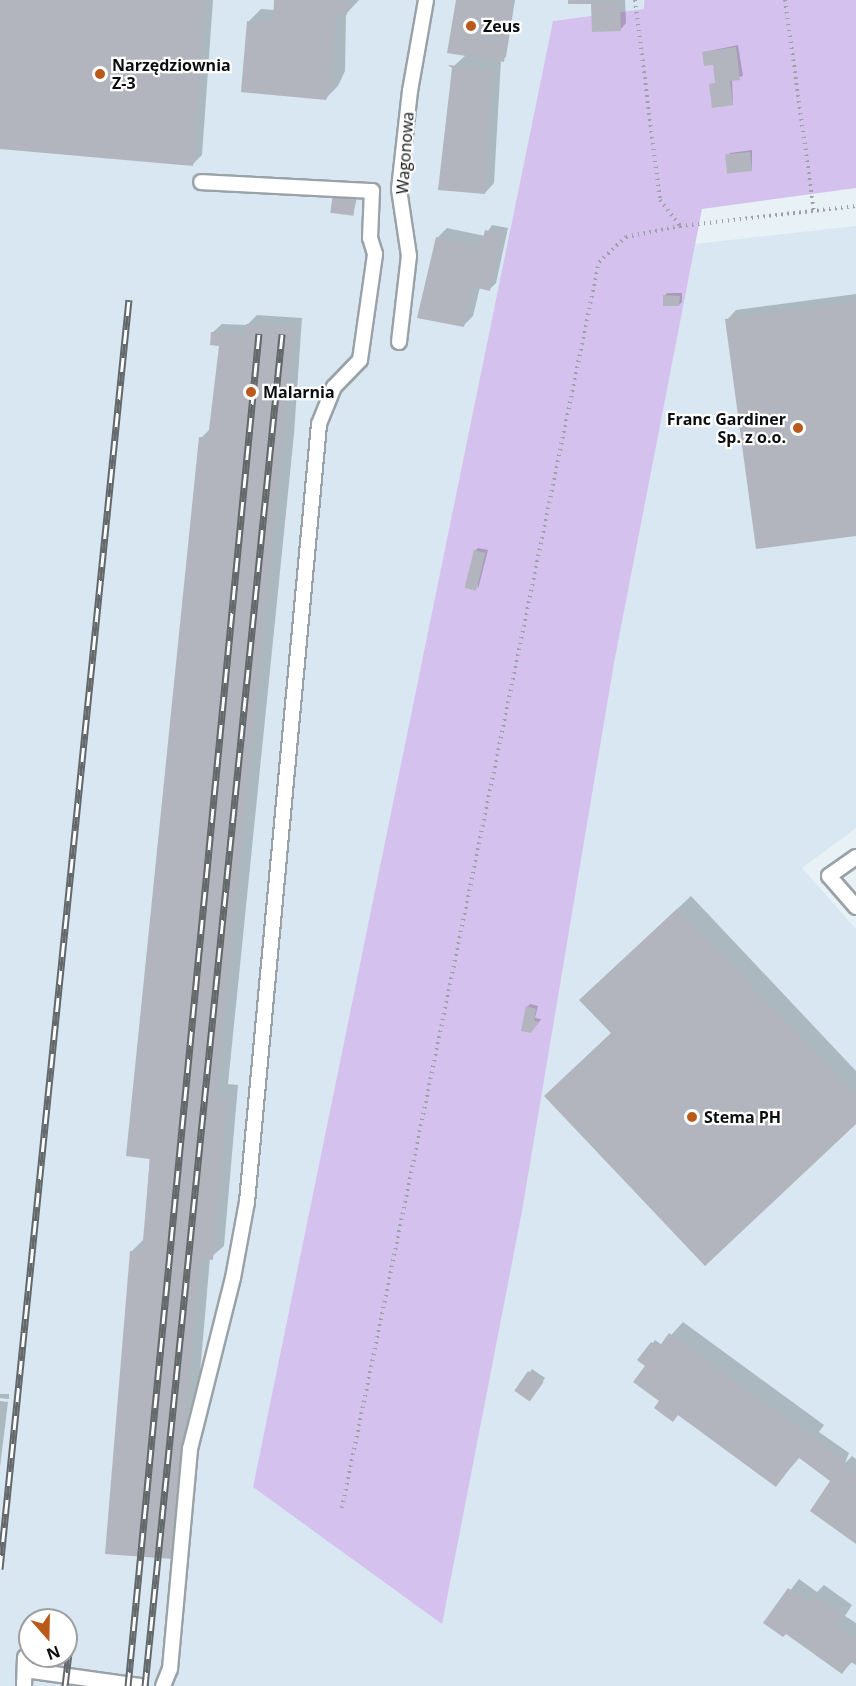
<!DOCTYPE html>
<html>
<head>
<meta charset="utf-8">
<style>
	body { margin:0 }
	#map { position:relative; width:856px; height:1686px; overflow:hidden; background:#e8f1f6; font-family:"Open Sans",sans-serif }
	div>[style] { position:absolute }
	.built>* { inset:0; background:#d8e7f1 }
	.green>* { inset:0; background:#d4c1ee }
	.shadow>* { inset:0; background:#0003 }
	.building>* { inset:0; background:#b2b5bd; transform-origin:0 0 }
	.path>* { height:4px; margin-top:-2px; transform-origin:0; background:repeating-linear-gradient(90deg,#9ca2a6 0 1.5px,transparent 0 6px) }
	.roads { filter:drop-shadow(2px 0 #9aa2a7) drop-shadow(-2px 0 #9aa2a7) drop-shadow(0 2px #9aa2a7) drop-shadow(0 -2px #9aa2a7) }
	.service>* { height:14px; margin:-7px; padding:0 7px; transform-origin:7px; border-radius:7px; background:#fff }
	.rail>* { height:7px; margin-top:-3.5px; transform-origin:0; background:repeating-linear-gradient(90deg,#fff 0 14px,#63686b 0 28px); box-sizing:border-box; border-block:2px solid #63686b }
	.dots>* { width:16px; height:16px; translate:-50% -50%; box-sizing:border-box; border:3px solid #fff; border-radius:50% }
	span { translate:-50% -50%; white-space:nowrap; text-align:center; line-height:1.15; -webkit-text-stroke:4.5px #fff; paint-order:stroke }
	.poi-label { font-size:16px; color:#0c0e10; font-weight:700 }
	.left { translate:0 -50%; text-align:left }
	.right { translate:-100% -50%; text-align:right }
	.street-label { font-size:16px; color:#0c0e10 }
	.north { position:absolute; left:18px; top:1608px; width:60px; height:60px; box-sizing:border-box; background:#fff; border:2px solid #9e9f9f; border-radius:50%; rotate:160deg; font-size:16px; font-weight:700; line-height:24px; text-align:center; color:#0c0e10 }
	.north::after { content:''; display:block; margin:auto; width:21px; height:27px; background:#ba591a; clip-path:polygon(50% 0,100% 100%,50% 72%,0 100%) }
</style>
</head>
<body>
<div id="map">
	<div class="built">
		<div style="clip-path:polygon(evenodd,0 0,643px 0,644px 9px,553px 21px,253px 1487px,614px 663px,695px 244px,856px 226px,856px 828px,802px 868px,856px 929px,856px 1686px,0 1686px,0 0,30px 1620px,66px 1620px,66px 1656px,30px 1656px,30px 1620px)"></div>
	</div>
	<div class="green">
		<div style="clip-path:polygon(644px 0,856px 0,856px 188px,702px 209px,614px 663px,522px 1211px,442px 1624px,253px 1487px,553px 21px,644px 9px)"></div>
	</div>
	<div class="shadow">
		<div style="clip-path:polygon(0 0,213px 0,202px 155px,192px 165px,0 147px)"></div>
		<div style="clip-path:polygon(276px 0,359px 0,346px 14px,345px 71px,338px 86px,326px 98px,249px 21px,261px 9px,275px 10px)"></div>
		<div style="clip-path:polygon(457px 0,515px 0,506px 57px,501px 60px,494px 183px,485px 193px,454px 66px,466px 55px)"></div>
		<div style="clip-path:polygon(570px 0,625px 0,626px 23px,620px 30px,592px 3px)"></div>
		<div style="clip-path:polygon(738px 45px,743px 76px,732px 79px,733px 103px,711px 85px,717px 82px,714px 63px,704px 52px)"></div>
		<div style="clip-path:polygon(752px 150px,752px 169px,727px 156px,730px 153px)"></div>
		<div style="clip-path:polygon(358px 193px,353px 215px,332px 212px)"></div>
		<div style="clip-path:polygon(492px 225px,508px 228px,496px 283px,490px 289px,480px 287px,473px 316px,464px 325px,437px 238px,447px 228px,485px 236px)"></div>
		<div style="clip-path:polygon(667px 293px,682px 293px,682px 302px,679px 305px,664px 296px)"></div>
		<div style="clip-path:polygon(856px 294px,856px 534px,727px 320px,736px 310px)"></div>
		<div style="clip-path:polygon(257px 315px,302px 318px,294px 434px,228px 1084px,238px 1085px,224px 1246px,210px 1258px,185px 1545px,172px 1557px,131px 1252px,144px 1239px,201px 438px,211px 428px,221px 345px,212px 333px,222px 324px,247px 325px)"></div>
		<div style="clip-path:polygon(478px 548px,488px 550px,478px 589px,475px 551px)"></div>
		<div style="clip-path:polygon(691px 896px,856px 1071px,856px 1122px,612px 1033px,593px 988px)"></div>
		<div style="clip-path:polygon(530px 1004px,538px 1006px,535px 1018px,541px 1019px,537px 1025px,527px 1007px)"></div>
		<div style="clip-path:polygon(683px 1322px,824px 1425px,819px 1432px,849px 1453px,845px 1463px,852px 1456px,856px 1459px,856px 1542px,832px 1480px,800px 1457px,776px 1485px,661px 1401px,647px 1366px,640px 1360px,655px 1340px,662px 1345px)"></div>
		<div style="clip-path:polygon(532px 1369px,545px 1378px,532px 1397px,516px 1391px)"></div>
		<div style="clip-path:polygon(0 1394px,9px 1394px,9px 1399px,0 1398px)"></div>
		<div style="clip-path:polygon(0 1401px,8px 1402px,0 1467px)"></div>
		<div style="clip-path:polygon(799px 1579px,817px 1592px,824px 1585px,852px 1605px,845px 1616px,856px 1623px,856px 1664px,853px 1661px,842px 1672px,786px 1632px,765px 1623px)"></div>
	</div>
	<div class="building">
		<div style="clip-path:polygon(0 0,205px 0,193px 166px,0 149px)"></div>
		<div style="clip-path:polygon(274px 0,348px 0,347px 15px,336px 14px,331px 73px,333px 84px,326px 100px,241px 92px,247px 21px,273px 23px)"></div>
		<div style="clip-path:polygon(456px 0,513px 0,504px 62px,447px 53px)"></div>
		<div style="clip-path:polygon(568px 0,620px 3px,621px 31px,592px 32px,591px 4px,568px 4px)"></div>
		<div style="clip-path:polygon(736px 47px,740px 80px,730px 81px,733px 105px,712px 108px,709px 84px,715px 83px,713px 65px,704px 66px,702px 52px)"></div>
		<div style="clip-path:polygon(448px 65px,499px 70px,492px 71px,485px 194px,438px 190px,452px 68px)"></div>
		<div style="left:750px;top:152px;width:19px;height:25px;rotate:84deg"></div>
		<div style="left:333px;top:192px;width:23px;height:21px;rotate:7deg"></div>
		<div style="clip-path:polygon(485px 230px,502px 234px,490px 291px,473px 287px,464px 327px,417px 318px,436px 237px,481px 247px)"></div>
		<div style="clip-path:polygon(663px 295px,680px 296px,679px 306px,663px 306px)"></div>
		<div style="clip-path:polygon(856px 302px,856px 536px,756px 549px,725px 319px)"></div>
		<div style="clip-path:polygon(246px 324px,294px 327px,216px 1096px,227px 1097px,213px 1260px,200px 1258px,173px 1559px,105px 1554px,130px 1251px,142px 1252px,150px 1159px,126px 1156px,199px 437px,208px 438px,219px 346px,210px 345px,211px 332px,245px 335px)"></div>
		<div style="left:474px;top:550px;width:12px;height:39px;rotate:14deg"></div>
		<div style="clip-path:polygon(678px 908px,856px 1096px,856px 1124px,705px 1266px,544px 1096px,611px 1033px,579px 1000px)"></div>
		<div style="clip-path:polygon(526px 1006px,536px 1009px,534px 1021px,539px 1022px,531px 1033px,521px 1031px)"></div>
		<div style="clip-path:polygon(669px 1333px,844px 1460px,841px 1464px,856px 1475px,856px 1544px,810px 1511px,830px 1481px,798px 1457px,776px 1487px,678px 1415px,673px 1422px,654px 1408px,659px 1401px,633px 1382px,645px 1366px,637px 1360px,651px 1342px,659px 1347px)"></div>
		<div style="left:528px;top:1371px;width:19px;height:24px;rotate:35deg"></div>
		<div style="clip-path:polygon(788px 1588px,808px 1602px,814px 1594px,844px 1615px,837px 1626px,856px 1640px,856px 1665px,851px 1662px,842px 1674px,786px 1634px,783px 1637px,763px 1623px)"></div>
	</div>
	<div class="path">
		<div style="left:635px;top:0;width:202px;rotate:82.9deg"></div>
		<div style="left:660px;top:200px;width:33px;rotate:52deg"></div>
		<div style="left:785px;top:0;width:213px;rotate:82.2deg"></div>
		<div style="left:342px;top:1508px;width:1272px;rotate:-78.35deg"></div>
		<div style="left:599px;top:262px;width:37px;rotate:-43deg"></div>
		<div style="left:626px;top:237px;width:55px;rotate:-11.5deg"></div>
		<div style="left:680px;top:226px;width:177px;rotate:-6.5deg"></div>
	</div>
	<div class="roads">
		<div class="service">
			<div style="left:399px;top:342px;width:87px;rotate:-83.4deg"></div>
			<div style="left:409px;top:256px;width:68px;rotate:-98.5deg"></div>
			<div style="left:399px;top:189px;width:99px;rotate:-83.6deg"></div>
			<div style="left:410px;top:91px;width:92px;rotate:-80deg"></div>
			<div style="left:856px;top:857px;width:33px;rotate:145deg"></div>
			<div style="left:829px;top:876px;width:41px;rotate:48.9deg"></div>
			<div style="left:25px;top:1670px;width:116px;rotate:7.9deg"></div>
			<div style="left:24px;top:1686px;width:29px;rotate:-88deg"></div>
			<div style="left:163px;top:1686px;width:18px;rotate:-68deg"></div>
			<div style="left:170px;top:1669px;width:221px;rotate:-84.8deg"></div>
			<div style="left:190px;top:1449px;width:176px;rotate:-75.9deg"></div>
			<div style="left:233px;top:1278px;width:77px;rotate:-79.6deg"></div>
			<div style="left:247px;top:1202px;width:781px;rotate:-84.71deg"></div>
			<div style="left:319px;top:424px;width:40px;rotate:-68deg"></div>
			<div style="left:334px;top:387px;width:37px;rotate:-46deg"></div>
			<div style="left:360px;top:360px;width:107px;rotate:-81.9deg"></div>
			<div style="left:375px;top:254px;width:17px;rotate:-107deg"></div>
			<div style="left:370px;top:238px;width:47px;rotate:-87.6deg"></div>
			<div style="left:372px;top:191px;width:171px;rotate:-177deg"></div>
		</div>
	</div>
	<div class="rail">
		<div style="left:0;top:1569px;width:1276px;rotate:-84.2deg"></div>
		<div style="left:65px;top:1686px;width:42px;rotate:-83.2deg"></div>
		<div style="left:128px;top:1686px;width:1359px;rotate:-84.47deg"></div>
		<div style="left:145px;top:1686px;width:1359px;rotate:-84.21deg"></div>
	</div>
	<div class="dots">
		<div style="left:471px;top:26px;background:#ba591a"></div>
		<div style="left:100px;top:74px;background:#ba591a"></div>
		<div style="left:251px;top:392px;background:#ba591a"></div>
		<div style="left:798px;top:428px;background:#ba591a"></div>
		<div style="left:692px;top:1117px;background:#ba591a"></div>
	</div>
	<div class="poi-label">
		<span class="left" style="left:483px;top:26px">Zeus</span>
		<span class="left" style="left:112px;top:74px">Narzędziownia<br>Z-3</span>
		<span class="left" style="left:263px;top:392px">Malarnia</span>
		<span class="right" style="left:786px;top:428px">Franc Gardiner<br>Sp. z o.o.</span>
		<span class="left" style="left:704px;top:1117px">Stema PH</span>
	</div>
	<div class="street-label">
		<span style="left:405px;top:153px;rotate:-86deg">Wagonowa</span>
	</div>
	<div class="north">N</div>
</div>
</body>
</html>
